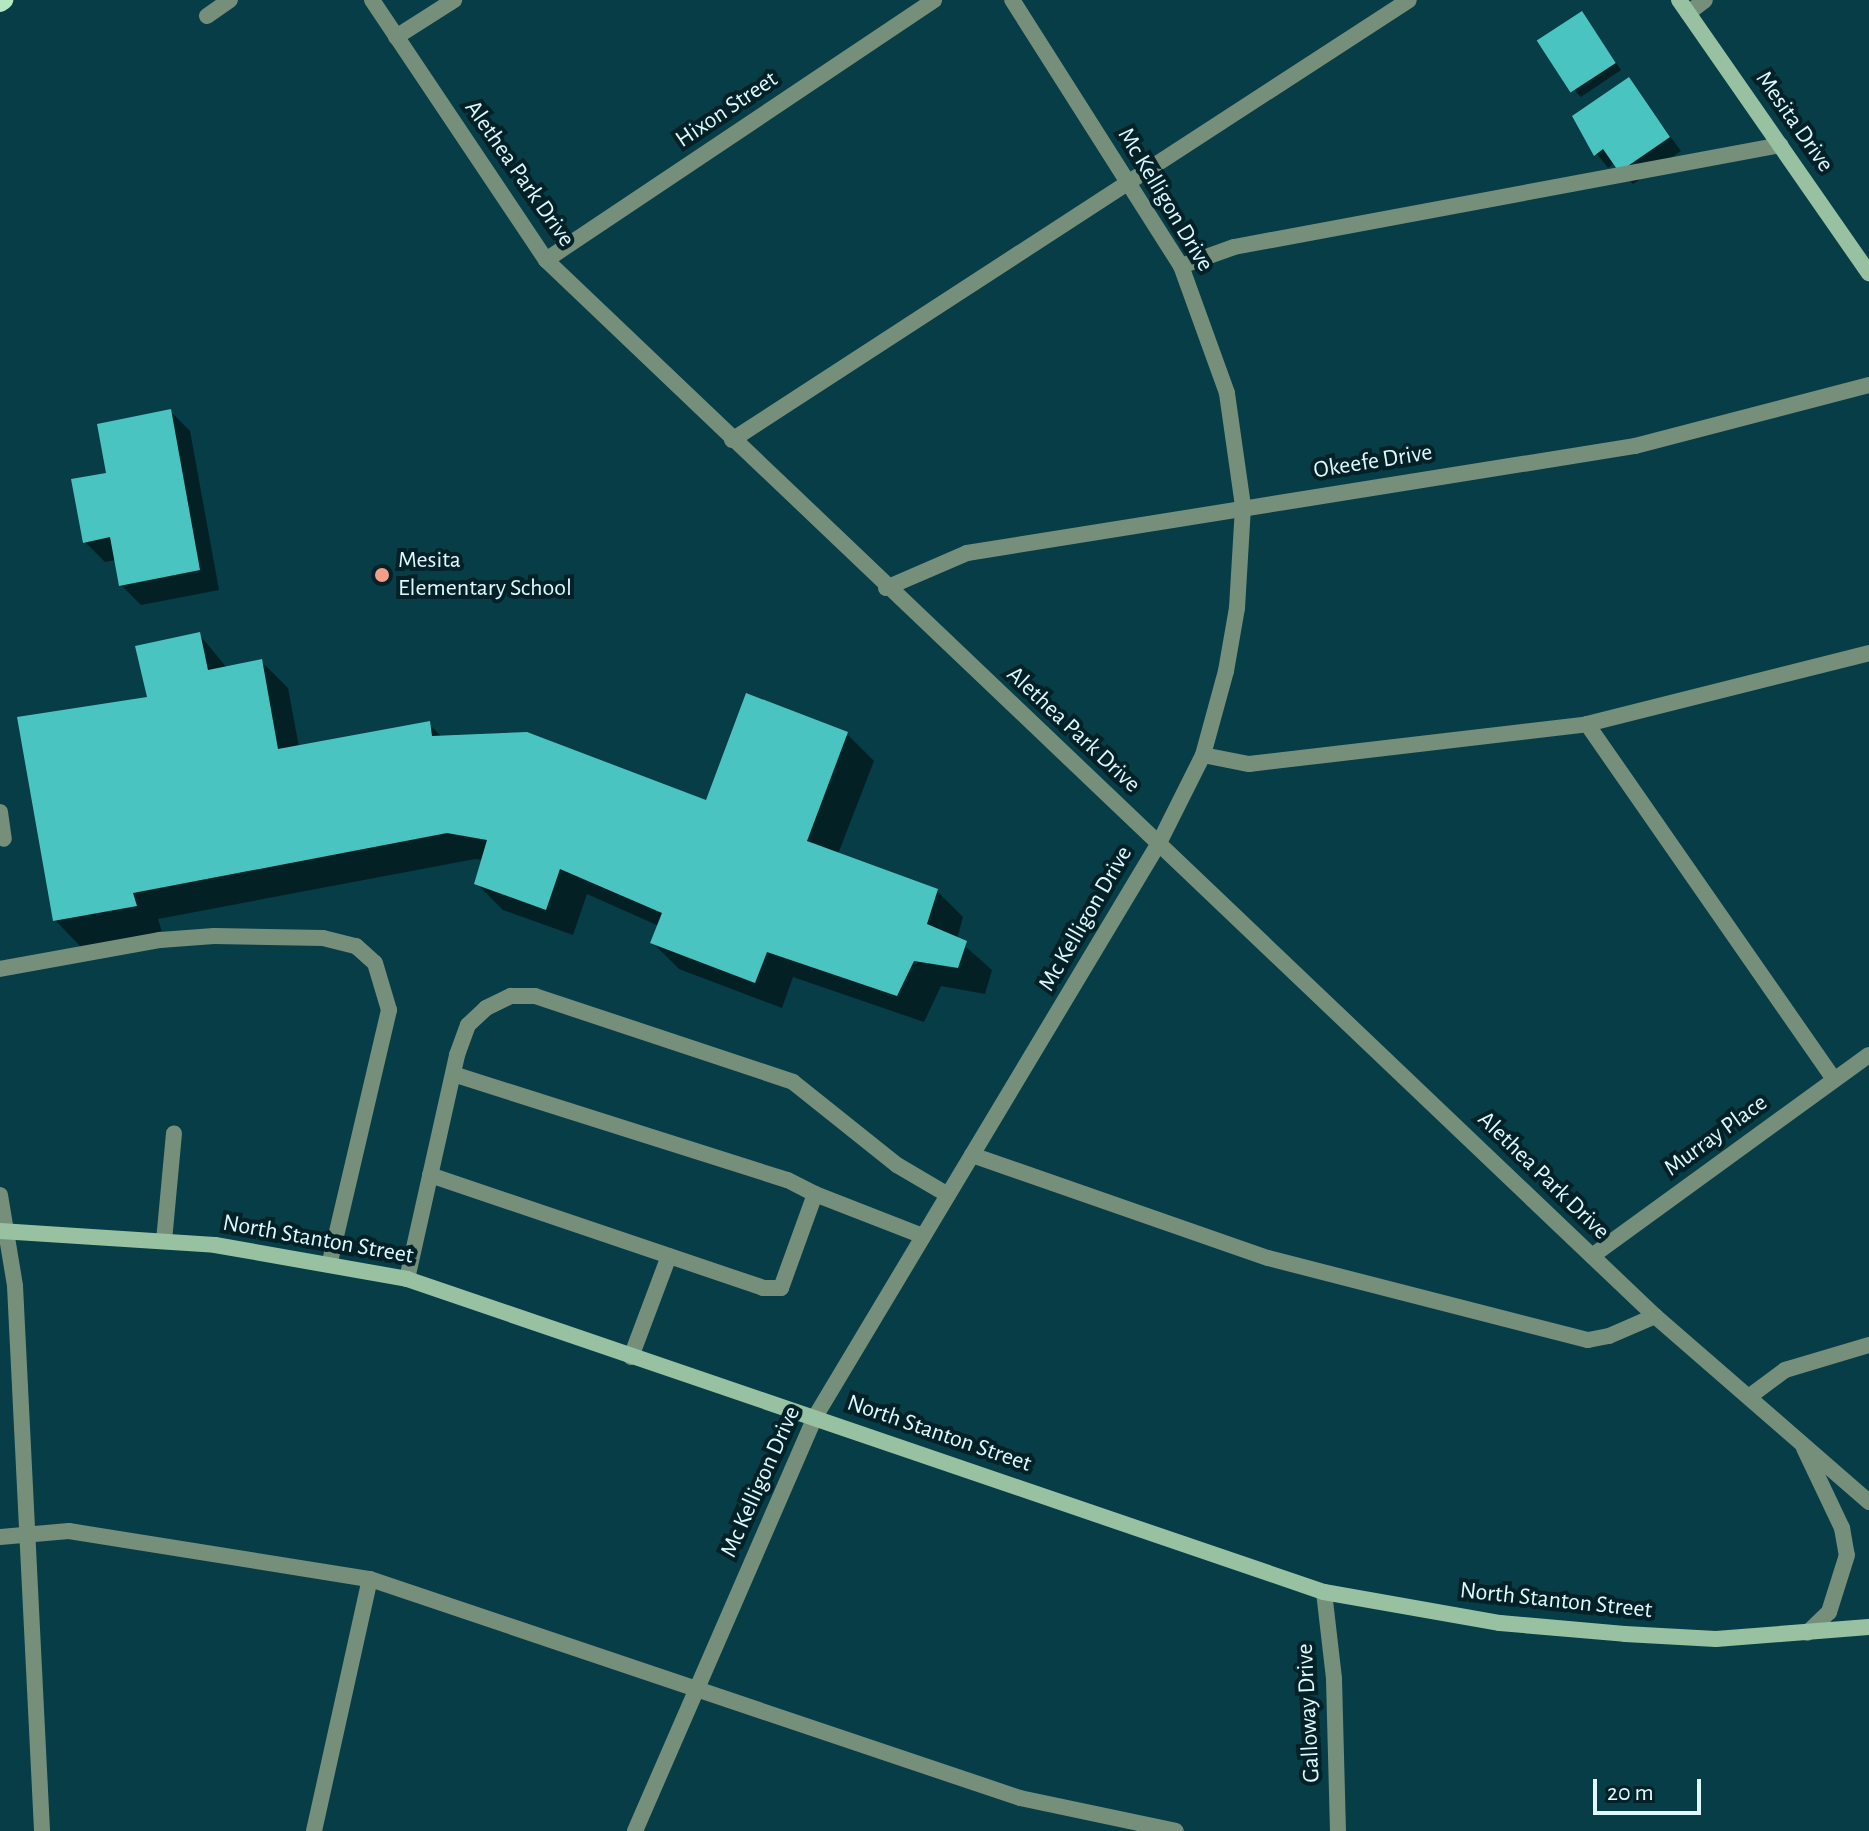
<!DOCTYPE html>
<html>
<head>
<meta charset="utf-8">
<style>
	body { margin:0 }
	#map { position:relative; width:1869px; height:1831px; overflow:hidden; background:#063d46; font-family:"Alegreya Sans",sans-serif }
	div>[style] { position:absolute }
	.shadow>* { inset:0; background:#0007 }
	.building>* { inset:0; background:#4ac4c0; transform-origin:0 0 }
	.lane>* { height:16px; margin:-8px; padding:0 8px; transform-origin:8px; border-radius:8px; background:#758f7b }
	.street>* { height:16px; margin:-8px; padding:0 8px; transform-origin:8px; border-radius:8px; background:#758f7b }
	.secondary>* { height:16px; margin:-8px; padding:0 8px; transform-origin:8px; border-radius:8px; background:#98c1a2 }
	.primary>* { height:20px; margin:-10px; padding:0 10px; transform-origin:10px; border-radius:10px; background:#b3e8c0 }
	.dots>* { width:22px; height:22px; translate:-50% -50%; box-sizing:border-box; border:4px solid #042127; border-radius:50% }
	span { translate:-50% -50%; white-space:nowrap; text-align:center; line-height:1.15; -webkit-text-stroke:8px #042127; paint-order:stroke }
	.street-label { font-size:24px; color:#dff9fe }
	.poi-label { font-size:24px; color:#dff9fe }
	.left { translate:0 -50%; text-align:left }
	.scale { position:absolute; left:1593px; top:1779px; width:108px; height:36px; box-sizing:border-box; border:4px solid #dff9fe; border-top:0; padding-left:10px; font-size:24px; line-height:28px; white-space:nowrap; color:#dff9fe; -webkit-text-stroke:6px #042127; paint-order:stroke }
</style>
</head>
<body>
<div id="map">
	<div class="shadow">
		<div style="clip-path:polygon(1582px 14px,1621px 70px,1581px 97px,1575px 91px)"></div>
		<div style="clip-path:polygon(1629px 80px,1681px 151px,1633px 184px,1615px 163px,1608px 168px,1584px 138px)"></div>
		<div style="clip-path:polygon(170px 411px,190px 431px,219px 590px,141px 605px,121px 585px,116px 560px,105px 562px,85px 542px,109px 474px)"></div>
		<div style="clip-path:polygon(199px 634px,227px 668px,261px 661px,288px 688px,299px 747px,429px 724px,443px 738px,707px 802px,847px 734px,874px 761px,838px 854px,937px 891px,963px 917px,957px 939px,992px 970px,985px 994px,941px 986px,924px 1022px,793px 977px,782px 1008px,679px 969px,652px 942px,659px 926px,587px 894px,573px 935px,503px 910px,476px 883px,483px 860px,475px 859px,158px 919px,162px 932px,81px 947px,55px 920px,149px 698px)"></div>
	</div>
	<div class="building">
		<div style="left:1582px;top:11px;width:62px;height:54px;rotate:57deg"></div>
		<div style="clip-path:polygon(1629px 77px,1670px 137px,1619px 172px,1603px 149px,1594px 156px,1572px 116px)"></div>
		<div style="clip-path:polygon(171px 409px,200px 570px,119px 586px,110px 537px,83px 543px,71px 479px,106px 473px,97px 424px)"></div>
		<div style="clip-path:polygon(200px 632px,208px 670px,262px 659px,278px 749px,430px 721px,432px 736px,527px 732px,706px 800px,746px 693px,848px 732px,807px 841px,938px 889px,927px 924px,967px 941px,958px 968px,914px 961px,897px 996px,767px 952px,755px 983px,650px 943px,662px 913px,560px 869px,546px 910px,474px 884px,487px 840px,447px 833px,133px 893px,137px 906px,53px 921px,17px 717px,147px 697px,135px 646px)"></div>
	</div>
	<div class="lane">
		<div style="left:207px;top:16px;width:28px;rotate:-35deg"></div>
		<div style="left:396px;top:37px;width:69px;rotate:-32.5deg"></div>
		<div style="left:1181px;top:266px;width:56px;rotate:-19.7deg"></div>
		<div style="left:1234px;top:247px;width:556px;rotate:-10.56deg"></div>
		<div style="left:732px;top:440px;width:807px;rotate:-33.02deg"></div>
		<div style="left:1587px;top:724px;width:433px;rotate:55.2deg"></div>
		<div style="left:1203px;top:755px;width:47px;rotate:11.1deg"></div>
		<div style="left:1249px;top:764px;width:340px;rotate:-6.7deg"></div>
		<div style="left:1587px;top:724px;width:291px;rotate:-14.1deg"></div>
		<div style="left:0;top:812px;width:27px;rotate:82deg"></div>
		<div style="left:0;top:969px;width:163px;rotate:-10.3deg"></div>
		<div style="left:160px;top:940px;width:54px;rotate:-4.2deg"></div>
		<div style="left:214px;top:936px;width:109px;rotate:1.1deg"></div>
		<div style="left:323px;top:938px;width:34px;rotate:14deg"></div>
		<div style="left:356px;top:946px;width:25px;rotate:42deg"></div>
		<div style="left:375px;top:963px;width:49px;rotate:73.4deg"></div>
		<div style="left:389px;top:1010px;width:259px;rotate:103.2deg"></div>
		<div style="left:972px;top:1155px;width:313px;rotate:19.2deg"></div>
		<div style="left:1268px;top:1258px;width:330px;rotate:14.4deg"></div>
		<div style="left:1588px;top:1340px;width:21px;rotate:-11deg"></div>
		<div style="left:1609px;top:1336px;width:50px;rotate:-23.5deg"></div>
		<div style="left:430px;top:1175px;width:352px;rotate:18.7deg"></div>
		<div style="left:763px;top:1288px;width:18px"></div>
		<div style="left:781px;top:1288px;width:100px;rotate:-70.1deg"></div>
		<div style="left:815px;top:1194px;width:31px;rotate:-153deg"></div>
		<div style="left:787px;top:1180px;width:350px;rotate:-162.4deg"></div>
		<div style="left:815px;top:1194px;width:116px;rotate:21.3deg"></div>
		<div style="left:164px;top:1241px;width:108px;rotate:-84.7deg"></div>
		<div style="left:407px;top:1279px;width:230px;rotate:-77.4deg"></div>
		<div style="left:457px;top:1055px;width:32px;rotate:-70deg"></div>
		<div style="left:468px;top:1025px;width:25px;rotate:-43deg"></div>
		<div style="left:486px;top:1008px;width:28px;rotate:-26deg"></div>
		<div style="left:511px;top:996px;width:24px"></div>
		<div style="left:535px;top:996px;width:272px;rotate:18.4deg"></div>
		<div style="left:793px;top:1082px;width:133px;rotate:38.6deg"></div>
		<div style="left:897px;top:1165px;width:59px;rotate:30.5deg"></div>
		<div style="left:631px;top:1357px;width:108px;rotate:-69.4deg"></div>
		<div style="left:1750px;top:1396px;width:44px;rotate:-36.6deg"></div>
		<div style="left:1785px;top:1370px;width:88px;rotate:-16.6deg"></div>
		<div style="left:0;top:1537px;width:69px;rotate:-5deg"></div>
		<div style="left:69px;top:1531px;width:305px;rotate:9.1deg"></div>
		<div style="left:370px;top:1579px;width:686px;rotate:18.62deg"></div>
		<div style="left:1020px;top:1798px;width:159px;rotate:11.9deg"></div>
		<div style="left:314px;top:1831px;width:258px;rotate:-77.5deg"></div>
	</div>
	<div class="street">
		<div style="left:372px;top:0;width:313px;rotate:56.2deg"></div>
		<div style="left:546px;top:260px;width:1531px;rotate:43.6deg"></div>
		<div style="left:1655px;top:1316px;width:284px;rotate:41deg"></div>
		<div style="left:1688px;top:13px;width:21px;rotate:-37deg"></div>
		<div style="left:546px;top:260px;width:467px;rotate:-33.8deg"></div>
		<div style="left:886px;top:588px;width:88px;rotate:-23.4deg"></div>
		<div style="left:967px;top:553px;width:677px;rotate:-9.1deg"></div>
		<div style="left:1635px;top:446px;width:242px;rotate:-14.6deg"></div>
		<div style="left:0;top:1195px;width:92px;rotate:80.6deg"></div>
		<div style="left:15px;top:1286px;width:546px;rotate:87.16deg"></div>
		<div style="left:1592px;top:1256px;width:342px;rotate:-36deg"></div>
		<div style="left:1804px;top:1448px;width:89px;rotate:64.6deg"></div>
		<div style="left:1842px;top:1528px;width:27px;rotate:80deg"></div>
		<div style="left:1847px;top:1555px;width:60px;rotate:107.5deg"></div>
		<div style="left:1829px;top:1612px;width:30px;rotate:136deg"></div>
		<div style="left:1324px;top:1592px;width:88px;rotate:83.4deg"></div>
		<div style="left:1334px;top:1679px;width:152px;rotate:88.5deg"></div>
		<div style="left:635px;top:1831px;width:451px;rotate:-66.5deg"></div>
		<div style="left:815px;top:1417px;width:669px;rotate:-59.07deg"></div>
		<div style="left:1159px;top:843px;width:98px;rotate:-63.4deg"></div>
		<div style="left:1203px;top:755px;width:87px;rotate:-74.7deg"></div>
		<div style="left:1226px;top:671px;width:64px;rotate:-80.1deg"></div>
		<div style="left:1237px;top:608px;width:102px;rotate:-86.6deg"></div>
		<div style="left:1243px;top:506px;width:114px;rotate:-98.1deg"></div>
		<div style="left:1227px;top:393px;width:135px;rotate:-109.9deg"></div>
		<div style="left:1181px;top:266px;width:315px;rotate:-122.4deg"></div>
	</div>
	<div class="secondary">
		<div style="left:1679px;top:0;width:333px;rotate:55.2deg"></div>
		<div style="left:0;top:1231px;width:215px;rotate:3.7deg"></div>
		<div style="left:215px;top:1245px;width:195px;rotate:10deg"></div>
		<div style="left:407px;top:1279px;width:969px;rotate:18.85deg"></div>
		<div style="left:1324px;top:1592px;width:179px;rotate:10deg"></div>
		<div style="left:1500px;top:1623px;width:125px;rotate:5deg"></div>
		<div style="left:1625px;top:1634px;width:91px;rotate:3.1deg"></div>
		<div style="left:1716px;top:1639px;width:153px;rotate:-4.5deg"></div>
	</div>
	<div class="primary">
		<div style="left:0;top:2px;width:4px;rotate:-34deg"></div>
	</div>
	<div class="dots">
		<div style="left:382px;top:575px;background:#f49d8b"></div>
	</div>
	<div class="street-label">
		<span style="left:727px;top:110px;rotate:-34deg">Hixon Street</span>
		<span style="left:1794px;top:122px;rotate:55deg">Mesita Drive</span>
		<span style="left:519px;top:174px;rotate:55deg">Alethea Park Drive</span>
		<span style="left:1165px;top:200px;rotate:59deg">Mc Kelligon Drive</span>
		<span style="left:1373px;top:462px;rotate:-9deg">Okeefe Drive</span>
		<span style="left:1073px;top:730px;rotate:43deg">Alethea Park Drive</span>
		<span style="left:1086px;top:919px;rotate:-60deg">Mc Kelligon Drive</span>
		<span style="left:1716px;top:1136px;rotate:-36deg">Murray Place</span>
		<span style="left:1543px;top:1176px;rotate:44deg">Alethea Park Drive</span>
		<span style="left:318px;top:1240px;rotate:10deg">North Stanton Street</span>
		<span style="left:939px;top:1434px;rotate:19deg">North Stanton Street</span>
		<span style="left:761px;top:1482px;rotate:-66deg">Mc Kelligon Drive</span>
		<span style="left:1556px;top:1601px;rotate:6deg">North Stanton Street</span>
		<span style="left:1309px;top:1713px;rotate:-93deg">Galloway Drive</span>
	</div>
	<div class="poi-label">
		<span class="left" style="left:398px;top:575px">Mesita<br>Elementary School</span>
	</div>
	<div class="scale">20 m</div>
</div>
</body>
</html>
